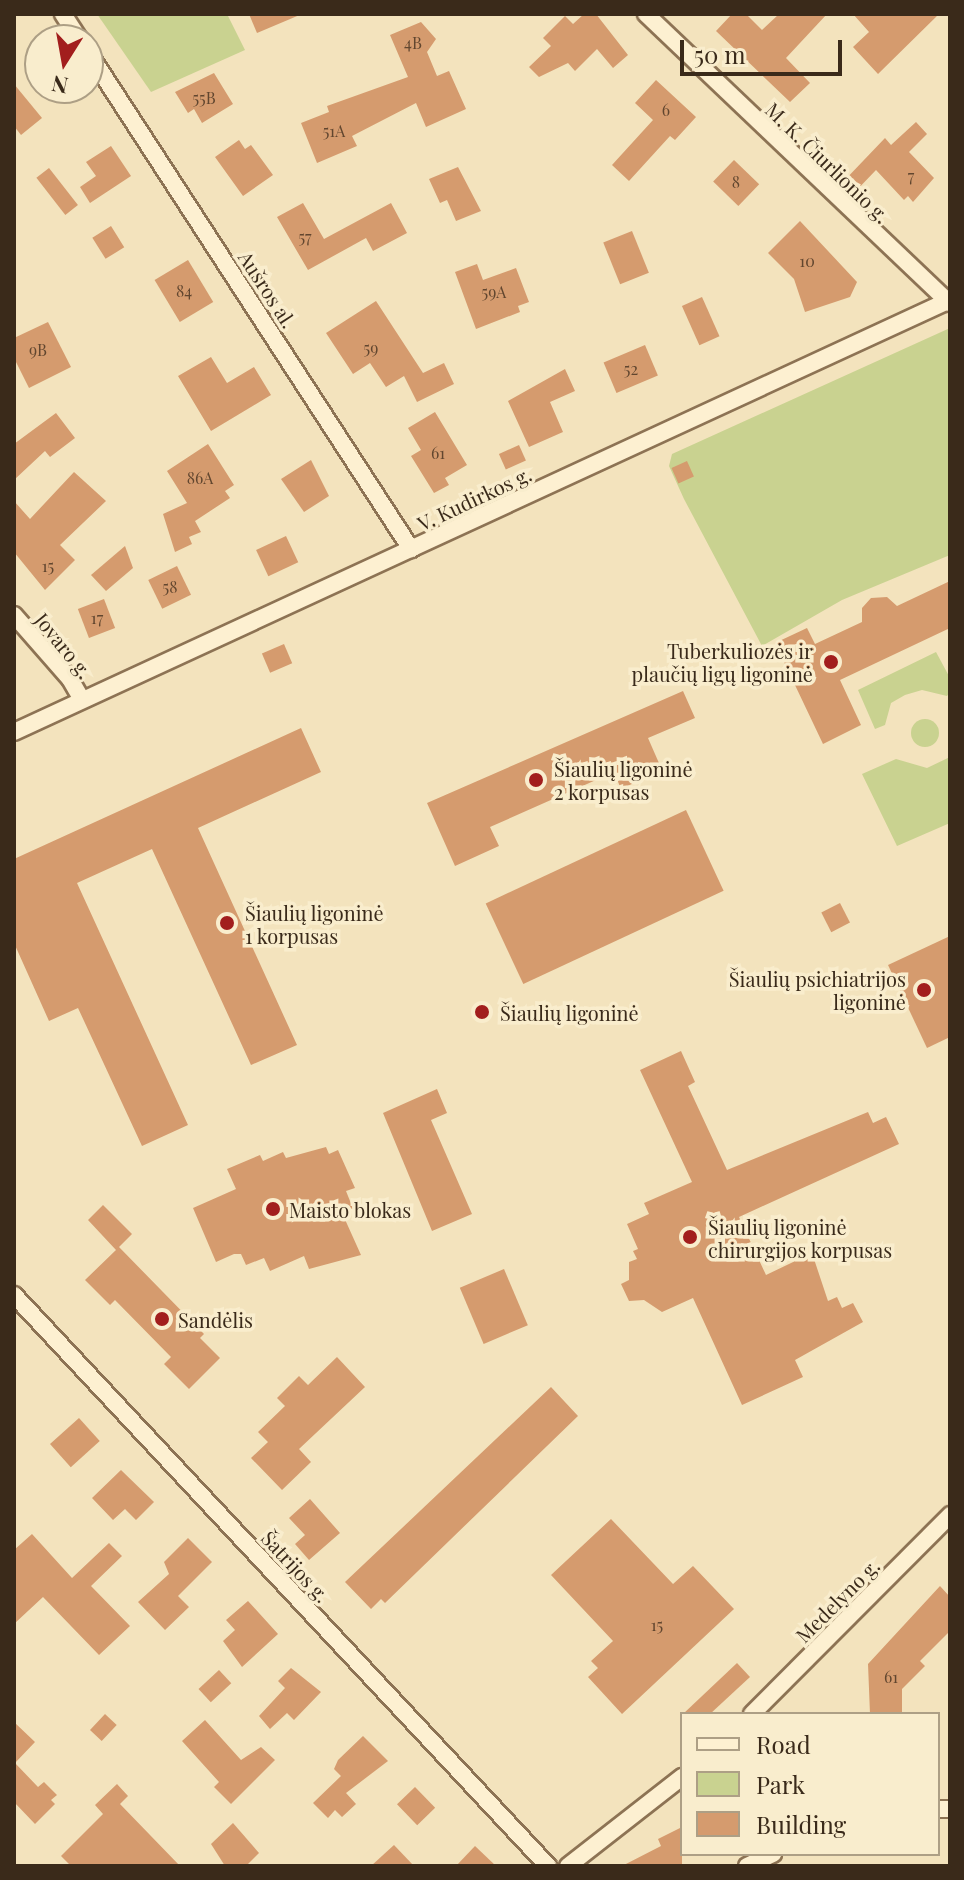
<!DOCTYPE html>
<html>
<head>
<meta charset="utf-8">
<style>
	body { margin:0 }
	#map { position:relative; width:964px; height:1880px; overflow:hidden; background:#f3e3bd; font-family:"Playfair Display",serif }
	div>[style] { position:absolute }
	.green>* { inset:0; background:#c9d290 }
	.round { border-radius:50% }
	.building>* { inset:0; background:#d59b6e; transform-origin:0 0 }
	.roads { filter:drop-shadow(2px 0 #8d7354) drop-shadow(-2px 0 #8d7354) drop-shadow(0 2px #8d7354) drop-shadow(0 -2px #8d7354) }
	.minor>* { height:16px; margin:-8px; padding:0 8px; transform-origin:8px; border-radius:8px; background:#fdf0d1 }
	.dots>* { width:22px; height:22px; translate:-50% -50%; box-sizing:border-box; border:4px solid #f9edcd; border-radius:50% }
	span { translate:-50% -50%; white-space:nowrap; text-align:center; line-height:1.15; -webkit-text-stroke:7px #f9edcd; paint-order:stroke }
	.number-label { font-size:16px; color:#61462f }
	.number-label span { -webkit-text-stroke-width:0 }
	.street-label { font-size:20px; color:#3a2a1a }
	.poi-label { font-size:20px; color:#3a2a1a }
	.right { translate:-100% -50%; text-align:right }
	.left { translate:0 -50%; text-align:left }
	.frame { position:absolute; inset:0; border:16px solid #3a2a1a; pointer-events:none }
	.legend { position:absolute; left:680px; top:1712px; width:260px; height:144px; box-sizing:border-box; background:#f9edcd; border:2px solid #ad9f85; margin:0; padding:10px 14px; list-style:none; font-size:24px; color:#3a2a1a }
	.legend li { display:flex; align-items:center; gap:16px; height:40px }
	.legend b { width:40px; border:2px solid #ad9f85 }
	.north { position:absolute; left:24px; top:24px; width:80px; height:80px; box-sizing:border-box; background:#f9edcd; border:2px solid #ad9f85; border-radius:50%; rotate:191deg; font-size:22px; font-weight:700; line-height:32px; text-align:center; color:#3a2a1a }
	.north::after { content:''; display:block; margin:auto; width:28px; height:36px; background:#a21e1d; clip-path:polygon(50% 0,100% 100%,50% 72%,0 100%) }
	.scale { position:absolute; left:680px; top:40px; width:162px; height:36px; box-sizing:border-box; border:4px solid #3a2a1a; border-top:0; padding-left:10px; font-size:24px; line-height:28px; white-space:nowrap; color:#3a2a1a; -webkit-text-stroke:6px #f9edcd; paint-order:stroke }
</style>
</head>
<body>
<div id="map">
	<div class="green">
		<div style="clip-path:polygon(97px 14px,227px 14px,245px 50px,151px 92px)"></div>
		<div style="clip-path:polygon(950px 328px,950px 555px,842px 600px,762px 646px,684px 499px,669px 466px,672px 454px)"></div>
		<div style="clip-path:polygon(936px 652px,950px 678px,950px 692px,947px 696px,922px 690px,905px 695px,891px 703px,885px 725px,875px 729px,858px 690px)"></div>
		<div class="round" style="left:911px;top:719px;width:28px;height:28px"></div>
		<div style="clip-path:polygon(950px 757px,950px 823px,897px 846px,862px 774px,896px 759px,927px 768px)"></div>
	</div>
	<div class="building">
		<div style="clip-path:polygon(249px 14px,302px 14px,257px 33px)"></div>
		<div style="clip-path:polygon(584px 14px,596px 14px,628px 55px,613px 68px,597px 49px,575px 71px,568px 63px,539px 77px,529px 67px,551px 46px,543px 38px,565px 16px,573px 24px)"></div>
		<div style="clip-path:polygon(732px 14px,746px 14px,762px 30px,779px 14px,827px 14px,786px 58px,810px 83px,790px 102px,716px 31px)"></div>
		<div style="clip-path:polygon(853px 14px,939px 14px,878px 74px,853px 47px,869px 32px)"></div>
		<div style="clip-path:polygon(421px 22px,436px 39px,427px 52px,437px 76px,449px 71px,466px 109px,426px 127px,416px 103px,352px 136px,357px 146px,317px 163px,301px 123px,329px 112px,327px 106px,408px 77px,390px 35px)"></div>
		<div style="clip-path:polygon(214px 73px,233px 104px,202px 123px,194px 109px,188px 113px,175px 92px)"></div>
		<div style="clip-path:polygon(656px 80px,696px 117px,675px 140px,670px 136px,629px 181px,612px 165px,653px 120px,635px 103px)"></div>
		<div style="clip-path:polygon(14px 84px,42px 118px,21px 135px,14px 126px)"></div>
		<div style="clip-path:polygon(916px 122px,927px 134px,909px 152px,934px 178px,913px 202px,908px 196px,904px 200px,876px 170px,853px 194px,842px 183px,885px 138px,891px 145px)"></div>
		<div style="clip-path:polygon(239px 140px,245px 149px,251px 145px,273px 175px,243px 196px,215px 157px)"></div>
		<div style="clip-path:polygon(111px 146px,131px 176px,90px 203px,80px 187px,96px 176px,86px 162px)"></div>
		<div style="left:734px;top:160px;width:35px;height:30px;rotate:44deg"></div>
		<div style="clip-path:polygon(458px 167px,481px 211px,456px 221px,447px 200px,440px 203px,429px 179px)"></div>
		<div style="left:49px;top:168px;width:47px;height:16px;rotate:52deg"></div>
		<div style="clip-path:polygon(303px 203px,324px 239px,391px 203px,407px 233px,373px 251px,366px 238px,308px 270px,277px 217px)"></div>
		<div style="clip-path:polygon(800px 221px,857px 282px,850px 297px,805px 312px,794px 279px,768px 253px)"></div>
		<div style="left:111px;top:226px;width:25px;height:22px;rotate:58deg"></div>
		<div style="left:632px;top:231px;width:45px;height:31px;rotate:68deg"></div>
		<div style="left:188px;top:260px;width:49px;height:39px;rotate:59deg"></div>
		<div style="clip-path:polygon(477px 264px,483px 280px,516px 268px,529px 302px,518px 306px,520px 312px,476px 329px,455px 272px)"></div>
		<div style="left:702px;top:297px;width:43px;height:22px;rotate:66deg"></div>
		<div style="clip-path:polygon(376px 301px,423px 373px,444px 363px,454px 384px,417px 402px,404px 376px,386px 387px,370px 363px,353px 374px,326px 333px)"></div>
		<div style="clip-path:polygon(48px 322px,71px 367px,29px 388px,14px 358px,14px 338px)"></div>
		<div style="left:645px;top:345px;width:33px;height:45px;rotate:67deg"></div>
		<div style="clip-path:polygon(211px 357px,227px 383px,254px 367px,271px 395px,211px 431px,178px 376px)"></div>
		<div style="clip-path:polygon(565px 369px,575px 391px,550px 402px,563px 432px,529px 447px,508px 401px)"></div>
		<div style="clip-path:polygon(435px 412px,467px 465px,445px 478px,449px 485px,434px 493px,411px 456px,421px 450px,408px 428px)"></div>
		<div style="clip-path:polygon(56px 413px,75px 438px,50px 457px,45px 451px,14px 480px,14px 444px)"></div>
		<div style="clip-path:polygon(208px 444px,234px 485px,225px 491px,230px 498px,195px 521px,201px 532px,189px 537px,192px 544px,175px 552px,163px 514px,187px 503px,167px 471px)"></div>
		<div style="left:519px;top:445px;width:17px;height:22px;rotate:66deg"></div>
		<div style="clip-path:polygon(311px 460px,329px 496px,304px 512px,281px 479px)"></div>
		<div style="left:687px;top:461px;width:17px;height:17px;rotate:66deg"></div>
		<div style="clip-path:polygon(74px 472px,106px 501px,60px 545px,75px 560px,45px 590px,14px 552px,14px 501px,30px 519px)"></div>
		<div style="left:286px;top:536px;width:29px;height:33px;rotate:65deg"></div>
		<div style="clip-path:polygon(125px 546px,133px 568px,106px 591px,91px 575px)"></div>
		<div style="left:177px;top:566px;width:32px;height:32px;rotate:64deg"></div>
		<div style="clip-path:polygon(950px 581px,950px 628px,840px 680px,861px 725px,823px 744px,775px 643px,807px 628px,815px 644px,862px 622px,862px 608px,871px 598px,887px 597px,897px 606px)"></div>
		<div style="left:104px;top:599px;width:31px;height:28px;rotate:69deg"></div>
		<div style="left:284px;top:644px;width:21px;height:24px;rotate:67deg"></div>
		<div style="clip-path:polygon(683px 691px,695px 718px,648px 738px,662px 770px,621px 789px,614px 772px,490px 827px,499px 846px,455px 866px,427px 803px)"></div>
		<div style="clip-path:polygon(301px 728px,321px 772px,198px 828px,297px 1045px,251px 1065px,152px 849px,77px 883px,188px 1125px,142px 1146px,78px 1008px,49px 1021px,14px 943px,14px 859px)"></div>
		<div style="left:686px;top:810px;width:89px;height:221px;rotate:65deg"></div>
		<div style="left:840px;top:903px;width:22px;height:21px;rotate:63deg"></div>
		<div style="clip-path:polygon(950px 936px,950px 1037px,927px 1048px,888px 965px)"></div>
		<div style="clip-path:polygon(681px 1051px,695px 1082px,688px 1086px,727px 1170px,868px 1112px,873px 1123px,886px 1117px,899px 1144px,739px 1217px,766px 1275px,812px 1253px,828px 1301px,837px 1297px,842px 1308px,853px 1303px,863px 1322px,795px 1360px,803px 1377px,742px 1405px,693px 1298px,662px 1312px,644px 1300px,629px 1301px,621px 1284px,629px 1280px,629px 1262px,637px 1259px,633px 1251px,638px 1249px,627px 1224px,649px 1214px,644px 1203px,692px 1182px,640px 1070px)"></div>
		<div style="clip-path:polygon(437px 1089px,447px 1113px,431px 1120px,472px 1214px,432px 1231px,383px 1113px)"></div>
		<div style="clip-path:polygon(326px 1147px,329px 1154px,338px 1150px,355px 1188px,346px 1191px,354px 1211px,343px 1215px,361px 1255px,309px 1269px,304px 1256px,270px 1271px,264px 1258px,246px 1265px,241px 1254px,234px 1254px,216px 1262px,193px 1208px,236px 1189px,227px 1169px,260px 1155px,263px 1161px,283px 1152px,286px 1158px)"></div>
		<div style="clip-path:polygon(103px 1205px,132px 1234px,119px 1247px,204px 1334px,200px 1338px,220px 1358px,189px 1389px,164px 1364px,171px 1357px,115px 1300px,110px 1305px,85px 1280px,116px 1250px,88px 1220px)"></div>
		<div style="left:504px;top:1269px;width:61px;height:48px;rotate:67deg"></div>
		<div style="clip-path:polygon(337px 1357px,365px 1387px,299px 1449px,311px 1462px,282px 1490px,251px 1458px,268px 1442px,258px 1432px,285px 1406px,277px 1398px,299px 1376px,308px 1385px)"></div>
		<div style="clip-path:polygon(551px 1387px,578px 1416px,385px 1603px,381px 1599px,371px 1609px,345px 1582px)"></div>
		<div style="left:79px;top:1418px;width:31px;height:39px;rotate:48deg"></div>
		<div style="clip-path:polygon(121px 1470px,154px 1502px,136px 1520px,125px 1509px,113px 1520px,92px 1498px)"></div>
		<div style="clip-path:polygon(310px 1499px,340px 1533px,309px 1560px,295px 1544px,305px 1535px,289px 1518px)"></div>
		<div style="clip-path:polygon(611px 1519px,673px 1584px,693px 1566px,734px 1609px,622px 1714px,588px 1677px,598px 1668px,591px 1661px,613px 1641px,551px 1575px)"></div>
		<div style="clip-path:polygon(32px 1534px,72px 1578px,109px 1543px,122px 1556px,91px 1586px,130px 1626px,99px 1655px,43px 1597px,14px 1624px,14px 1550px)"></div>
		<div style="clip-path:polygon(188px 1538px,212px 1562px,178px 1596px,189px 1607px,165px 1630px,138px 1602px,169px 1574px,164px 1562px)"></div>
		<div style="clip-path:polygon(940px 1586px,950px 1597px,950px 1631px,920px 1661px,925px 1666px,902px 1689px,902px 1712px,870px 1714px,868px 1664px)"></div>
		<div style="clip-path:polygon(248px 1601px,278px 1634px,242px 1667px,223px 1641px,235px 1630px,226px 1620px)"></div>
		<div style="clip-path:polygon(737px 1663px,750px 1677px,710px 1714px,683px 1714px)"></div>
		<div style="clip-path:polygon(291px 1668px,321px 1692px,294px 1720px,287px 1713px,270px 1729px,259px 1716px,285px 1688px,278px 1681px)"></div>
		<div style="left:219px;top:1670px;width:18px;height:28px;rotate:47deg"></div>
		<div style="left:105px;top:1714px;width:16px;height:22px;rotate:43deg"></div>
		<div style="clip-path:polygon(205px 1720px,241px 1760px,261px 1747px,275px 1760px,231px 1804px,214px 1787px,219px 1782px,182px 1741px)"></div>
		<div style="clip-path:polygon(14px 1722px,35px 1742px,15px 1763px,38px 1787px,44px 1782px,57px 1795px,51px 1800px,55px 1804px,35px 1824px,14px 1802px)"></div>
		<div style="clip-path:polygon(363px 1736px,388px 1761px,346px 1793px,356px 1804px,342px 1817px,335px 1810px,328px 1818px,313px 1803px,341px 1776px,334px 1769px,338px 1760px)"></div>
		<div style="clip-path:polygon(117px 1784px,128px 1796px,120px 1804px,180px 1866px,71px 1866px,61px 1856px,103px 1814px,95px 1805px)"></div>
		<div style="left:415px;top:1787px;width:29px;height:25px;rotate:46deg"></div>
		<div style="clip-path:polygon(233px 1823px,259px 1853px,246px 1866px,225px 1866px,211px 1844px)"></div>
		<div style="clip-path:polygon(682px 1827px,682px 1866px,622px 1866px,661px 1846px,658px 1839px)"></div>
		<div style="clip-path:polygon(394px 1845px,414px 1866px,371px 1866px)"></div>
		<div style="clip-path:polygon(475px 1846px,496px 1866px,456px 1866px)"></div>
	</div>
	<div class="roads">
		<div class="minor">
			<div style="left:63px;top:14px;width:31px;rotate:57deg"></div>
			<div style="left:646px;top:14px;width:419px;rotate:43.6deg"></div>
			<div style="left:88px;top:52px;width:593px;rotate:56.98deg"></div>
			<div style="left:14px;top:615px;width:85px;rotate:48.8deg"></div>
			<div style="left:70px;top:679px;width:24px;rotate:60deg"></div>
			<div style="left:14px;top:732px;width:1031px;rotate:-24.78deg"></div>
			<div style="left:14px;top:1295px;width:782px;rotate:46.92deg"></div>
			<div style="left:752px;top:1714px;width:281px;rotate:-45.1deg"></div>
			<div style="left:938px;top:1809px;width:12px"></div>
			<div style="left:568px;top:1866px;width:145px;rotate:-38deg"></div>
			<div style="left:747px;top:1866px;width:29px;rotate:-25deg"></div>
		</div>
	</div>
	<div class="dots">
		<div style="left:831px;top:662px;background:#a21e1d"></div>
		<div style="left:536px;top:780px;background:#a21e1d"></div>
		<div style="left:227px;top:923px;background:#a21e1d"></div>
		<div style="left:924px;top:990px;background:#a21e1d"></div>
		<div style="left:482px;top:1012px;background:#a21e1d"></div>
		<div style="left:273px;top:1209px;background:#a21e1d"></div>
		<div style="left:690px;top:1237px;background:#a21e1d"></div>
		<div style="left:162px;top:1319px;background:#a21e1d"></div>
	</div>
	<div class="number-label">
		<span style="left:413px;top:43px">4B</span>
		<span style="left:204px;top:98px">55B</span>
		<span style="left:666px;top:110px">6</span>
		<span style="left:334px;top:131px">51A</span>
		<span style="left:911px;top:176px">7</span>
		<span style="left:736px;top:182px">8</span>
		<span style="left:305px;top:237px">57</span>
		<span style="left:807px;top:261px">10</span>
		<span style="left:184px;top:291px">84</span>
		<span style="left:494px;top:292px">59A</span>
		<span style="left:371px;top:348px">59</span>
		<span style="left:38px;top:350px">9B</span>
		<span style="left:631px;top:369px">52</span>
		<span style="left:438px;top:453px">61</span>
		<span style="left:200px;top:478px">86A</span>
		<span style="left:48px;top:566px">15</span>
		<span style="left:170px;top:587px">58</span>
		<span style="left:97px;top:618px">17</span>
		<span style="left:657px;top:1625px">15</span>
		<span style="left:891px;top:1677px">61</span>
	</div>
	<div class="street-label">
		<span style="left:828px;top:162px;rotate:44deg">M. K. Čiurlionio g.</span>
		<span style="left:268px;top:289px;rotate:57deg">Aušros al.</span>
		<span style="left:474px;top:498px;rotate:-25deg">V. Kudirkos g.</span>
		<span style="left:64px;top:645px;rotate:51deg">Jovaro g.</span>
		<span style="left:296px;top:1566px;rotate:47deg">Šatrijos g.</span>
		<span style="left:837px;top:1600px;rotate:-45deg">Medelyno g.</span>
	</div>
	<div class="poi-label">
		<span class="right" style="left:813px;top:662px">Tuberkuliozės ir<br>plaučių ligų ligoninė</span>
		<span class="left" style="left:554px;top:780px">Šiaulių ligoninė<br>2 korpusas</span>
		<span class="left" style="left:245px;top:924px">Šiaulių ligoninė<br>1 korpusas</span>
		<span class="right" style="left:906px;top:990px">Šiaulių psichiatrijos<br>ligoninė</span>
		<span class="left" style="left:500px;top:1012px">Šiaulių ligoninė</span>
		<span class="left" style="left:289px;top:1209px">Maisto blokas</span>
		<span class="left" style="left:708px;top:1238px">Šiaulių ligoninė<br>chirurgijos korpusas</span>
		<span class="left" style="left:178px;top:1319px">Sandėlis</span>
	</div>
	<div class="frame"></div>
	<ul class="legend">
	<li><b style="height:10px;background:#fdf0d1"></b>Road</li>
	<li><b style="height:22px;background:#c9d290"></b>Park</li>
	<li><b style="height:22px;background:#d59b6e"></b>Building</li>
	</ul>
	<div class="north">N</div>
	<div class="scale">50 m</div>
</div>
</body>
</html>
